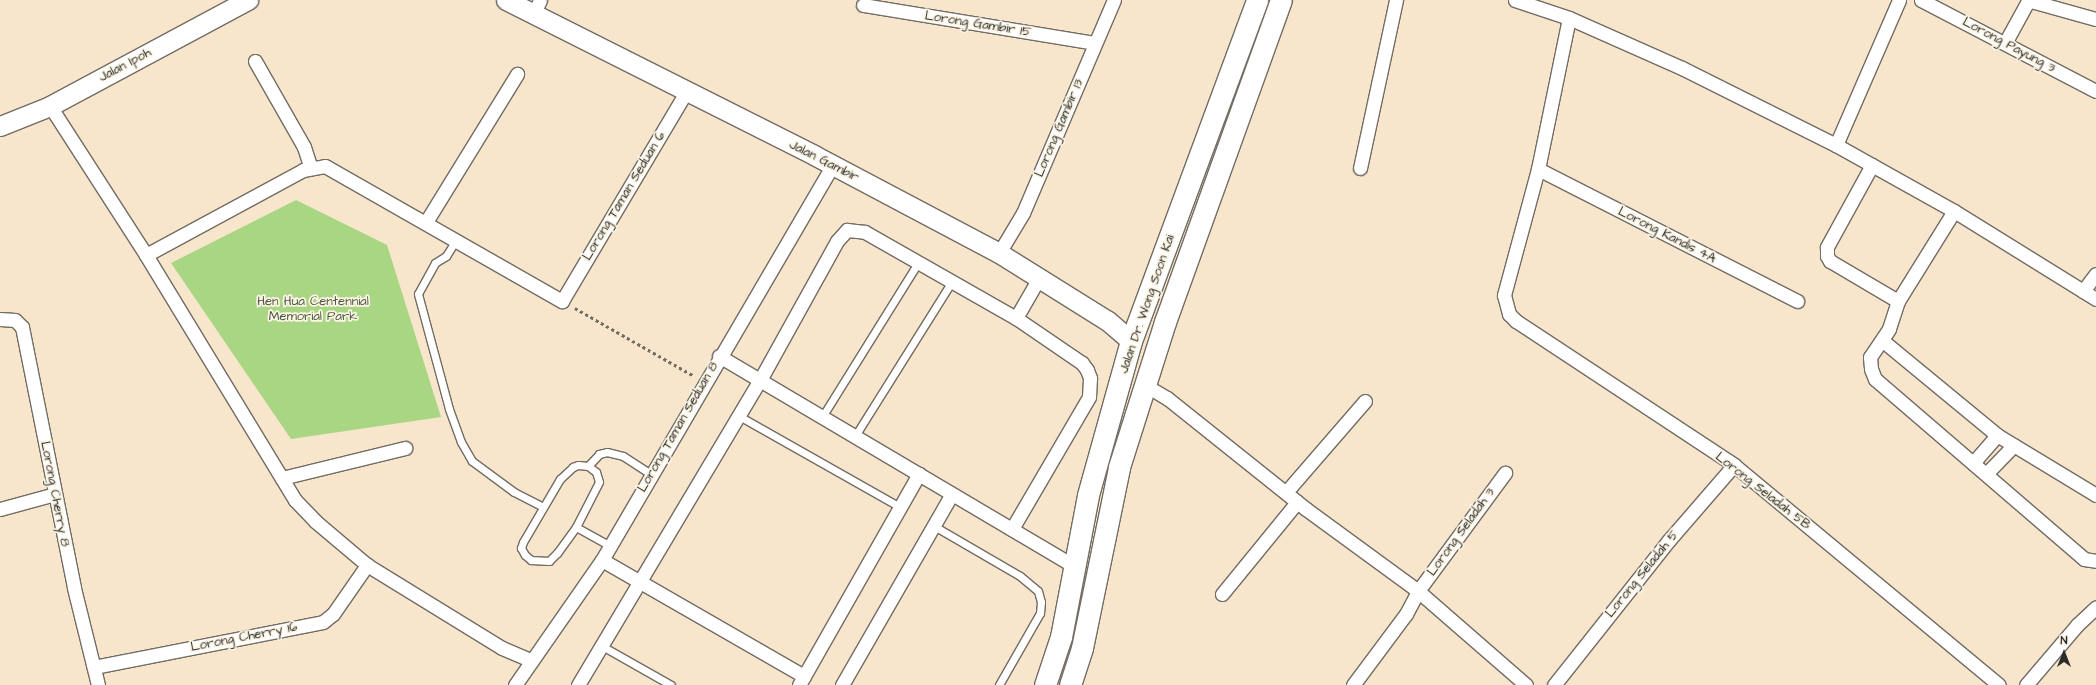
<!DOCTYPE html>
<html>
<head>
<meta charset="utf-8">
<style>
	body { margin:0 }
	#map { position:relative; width:2096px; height:685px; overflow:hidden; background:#f7e5cc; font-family:"Architects Daughter",sans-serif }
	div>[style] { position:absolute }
	.green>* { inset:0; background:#a9d683 }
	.path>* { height:2.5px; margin-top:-1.25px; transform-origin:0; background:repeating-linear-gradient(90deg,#726c63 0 3px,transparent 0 6px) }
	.roads { filter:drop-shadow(1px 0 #726c63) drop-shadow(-1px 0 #726c63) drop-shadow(0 1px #726c63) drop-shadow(0 -1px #726c63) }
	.lane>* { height:7px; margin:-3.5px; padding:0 3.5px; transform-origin:3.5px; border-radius:3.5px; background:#fff }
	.street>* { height:13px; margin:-6.5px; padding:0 6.5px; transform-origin:6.5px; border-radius:6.5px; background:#fff }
	.secondary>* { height:19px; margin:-9.5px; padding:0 9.5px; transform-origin:9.5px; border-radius:9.5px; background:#fff }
	.primary>* { height:21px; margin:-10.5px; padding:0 10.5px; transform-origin:10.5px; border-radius:10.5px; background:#fff }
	span { translate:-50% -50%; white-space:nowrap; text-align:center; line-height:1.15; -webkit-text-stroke:3.5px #fcf5e5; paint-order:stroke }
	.street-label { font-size:13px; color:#2b2b2b }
	.park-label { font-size:13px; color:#4a5641 }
	.north { position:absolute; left:2044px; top:633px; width:40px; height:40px; -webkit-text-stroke:3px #fcf5e5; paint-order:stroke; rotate:0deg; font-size:11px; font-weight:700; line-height:16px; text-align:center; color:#2b2b2b }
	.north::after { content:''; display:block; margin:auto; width:14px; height:18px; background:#2b2b2b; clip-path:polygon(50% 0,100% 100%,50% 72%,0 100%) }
</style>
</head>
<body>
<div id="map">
	<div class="green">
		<div style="clip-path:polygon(296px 200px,387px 245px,441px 417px,291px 439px,171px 263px)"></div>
	</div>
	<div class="path">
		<div style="left:575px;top:308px;width:137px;rotate:29.7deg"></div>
	</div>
	<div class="roads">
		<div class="lane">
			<div style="left:456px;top:240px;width:19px;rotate:122deg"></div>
			<div style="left:446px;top:256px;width:13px;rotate:148deg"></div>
			<div style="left:435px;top:263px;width:35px;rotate:119deg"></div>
			<div style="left:418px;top:294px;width:119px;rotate:74.9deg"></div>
			<div style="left:449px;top:409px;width:35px;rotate:70deg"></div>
			<div style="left:461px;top:442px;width:22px;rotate:60deg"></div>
			<div style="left:472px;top:461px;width:52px;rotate:36.4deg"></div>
			<div style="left:514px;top:492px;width:31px;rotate:27deg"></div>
			<div style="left:739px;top:416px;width:185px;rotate:29.5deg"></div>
			<div style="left:822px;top:417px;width:181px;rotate:-58.1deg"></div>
			<div style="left:855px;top:436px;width:181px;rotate:-57.9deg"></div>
			<div style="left:578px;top:465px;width:10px;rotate:6deg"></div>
			<div style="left:588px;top:466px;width:10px;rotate:37deg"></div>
			<div style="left:596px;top:472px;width:10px;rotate:73deg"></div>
			<div style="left:599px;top:482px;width:51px;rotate:117.1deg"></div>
			<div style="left:576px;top:527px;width:32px;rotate:126deg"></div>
			<div style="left:557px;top:553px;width:11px;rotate:135deg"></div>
			<div style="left:549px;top:561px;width:18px;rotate:-177deg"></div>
			<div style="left:531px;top:560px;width:8px;rotate:-140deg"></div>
			<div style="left:525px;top:555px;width:8px;rotate:-120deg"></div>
			<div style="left:521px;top:548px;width:6px;rotate:-72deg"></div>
			<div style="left:523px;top:542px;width:73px;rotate:-59.6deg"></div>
			<div style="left:560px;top:479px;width:18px;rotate:-43deg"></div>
			<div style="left:573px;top:467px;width:5px;rotate:-22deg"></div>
			<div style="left:588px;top:466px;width:16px;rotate:-47deg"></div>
			<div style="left:599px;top:454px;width:8px;rotate:-14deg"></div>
			<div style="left:607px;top:452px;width:16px;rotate:14deg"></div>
			<div style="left:623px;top:456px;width:33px;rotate:33deg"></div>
			<div style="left:934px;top:526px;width:99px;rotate:30.2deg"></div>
			<div style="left:1020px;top:576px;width:23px;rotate:40deg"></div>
			<div style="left:1038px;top:591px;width:11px;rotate:75deg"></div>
			<div style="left:1041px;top:602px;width:11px;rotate:95deg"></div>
			<div style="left:1040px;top:613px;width:83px;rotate:119.7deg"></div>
			<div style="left:576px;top:527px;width:39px;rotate:29deg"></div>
			<div style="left:602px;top:646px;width:79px;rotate:29.5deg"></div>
		</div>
		<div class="street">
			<div style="left:1515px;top:0;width:57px;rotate:18.4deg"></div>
			<div style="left:1569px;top:18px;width:124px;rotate:23.9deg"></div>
			<div style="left:1682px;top:68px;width:172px;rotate:26.6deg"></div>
			<div style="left:1836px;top:145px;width:135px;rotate:29.2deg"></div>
			<div style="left:1954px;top:211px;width:167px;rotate:31.8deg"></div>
			<div style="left:1921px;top:0;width:197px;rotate:27.5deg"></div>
			<div style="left:863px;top:5px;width:234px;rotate:9.3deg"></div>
			<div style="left:534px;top:13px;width:14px;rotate:-65deg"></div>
			<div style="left:1569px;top:18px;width:154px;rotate:101.6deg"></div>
			<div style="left:1538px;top:169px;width:131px;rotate:105.1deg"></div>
			<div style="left:1504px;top:295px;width:20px;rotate:75deg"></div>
			<div style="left:1509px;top:314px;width:10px;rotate:45deg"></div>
			<div style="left:1516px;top:321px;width:261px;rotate:33.4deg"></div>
			<div style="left:1734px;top:465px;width:344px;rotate:39.7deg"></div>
			<div style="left:2005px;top:43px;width:46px;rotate:-61.2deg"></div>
			<div style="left:2027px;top:3px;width:4px;rotate:-27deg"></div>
			<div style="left:2031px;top:1px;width:67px;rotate:15.5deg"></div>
			<div style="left:255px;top:61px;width:99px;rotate:60.3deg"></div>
			<div style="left:304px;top:147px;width:22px;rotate:72deg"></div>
			<div style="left:50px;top:106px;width:177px;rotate:57.2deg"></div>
			<div style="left:146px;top:255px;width:287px;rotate:58.7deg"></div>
			<div style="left:295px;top:500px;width:29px;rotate:46deg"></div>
			<div style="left:315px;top:521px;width:68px;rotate:40.2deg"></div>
			<div style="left:367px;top:565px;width:158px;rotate:31.6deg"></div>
			<div style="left:502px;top:648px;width:30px;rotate:23deg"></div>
			<div style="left:1836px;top:145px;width:158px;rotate:-66.5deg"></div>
			<div style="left:1872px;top:165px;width:94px;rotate:118.8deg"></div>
			<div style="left:1827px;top:247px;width:9px;rotate:90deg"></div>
			<div style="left:1827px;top:256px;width:6px;rotate:59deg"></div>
			<div style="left:1830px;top:261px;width:79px;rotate:30.5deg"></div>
			<div style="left:1360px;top:168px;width:172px;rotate:-77.9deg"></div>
			<div style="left:1538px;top:169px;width:291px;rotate:27deg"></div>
			<div style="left:1954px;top:211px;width:106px;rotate:121.9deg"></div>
			<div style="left:1898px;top:301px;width:29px;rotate:108deg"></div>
			<div style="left:1889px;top:329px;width:34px;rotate:124deg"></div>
			<div style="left:1870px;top:357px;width:12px;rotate:85deg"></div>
			<div style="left:1871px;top:369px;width:11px;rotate:68deg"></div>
			<div style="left:1875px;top:379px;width:276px;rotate:40.7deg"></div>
			<div style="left:2084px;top:559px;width:12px;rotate:9deg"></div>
			<div style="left:426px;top:222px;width:174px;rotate:-58.4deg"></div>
			<div style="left:999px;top:253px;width:47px;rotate:-59deg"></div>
			<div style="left:1023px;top:213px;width:232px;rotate:-66.9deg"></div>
			<div style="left:146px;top:255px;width:179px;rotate:-28.4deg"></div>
			<div style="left:303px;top:170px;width:22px;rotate:-10deg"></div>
			<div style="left:325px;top:166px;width:273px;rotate:29.7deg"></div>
			<div style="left:562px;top:301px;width:243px;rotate:-59.3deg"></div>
			<div style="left:2083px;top:291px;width:21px;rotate:-53deg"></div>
			<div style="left:1016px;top:318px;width:46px;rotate:-60.1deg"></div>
			<div style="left:0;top:319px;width:15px;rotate:4deg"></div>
			<div style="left:15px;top:320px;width:10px;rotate:45deg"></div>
			<div style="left:22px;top:327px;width:266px;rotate:78.7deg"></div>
			<div style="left:74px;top:588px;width:100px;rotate:76.1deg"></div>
			<div style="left:1883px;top:341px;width:148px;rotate:39.5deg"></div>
			<div style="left:1997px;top:435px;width:116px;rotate:31.2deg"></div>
			<div style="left:719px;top:356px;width:412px;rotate:30.6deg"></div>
			<div style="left:1145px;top:385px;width:26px;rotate:31deg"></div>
			<div style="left:1167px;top:398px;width:178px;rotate:38.6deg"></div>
			<div style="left:1306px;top:509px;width:139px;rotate:36.2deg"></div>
			<div style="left:1418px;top:591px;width:143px;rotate:41deg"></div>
			<div style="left:1973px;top:463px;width:37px;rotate:-49deg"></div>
			<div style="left:1986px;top:474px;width:40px;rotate:-46deg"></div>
			<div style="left:282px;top:478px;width:127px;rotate:-13.7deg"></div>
			<div style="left:1287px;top:491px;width:119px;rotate:-49.1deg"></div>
			<div style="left:0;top:509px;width:57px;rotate:-15.3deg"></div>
			<div style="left:602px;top:560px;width:233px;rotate:29.9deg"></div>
			<div style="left:1222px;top:594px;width:119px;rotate:-50.8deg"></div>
			<div style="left:94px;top:667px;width:233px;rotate:-11.1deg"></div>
			<div style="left:323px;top:622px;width:13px;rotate:-39deg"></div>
			<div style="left:333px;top:614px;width:60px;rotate:-55.2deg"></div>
			<div style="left:515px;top:685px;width:152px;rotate:-55.2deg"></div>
			<div style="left:602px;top:560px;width:458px;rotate:-59.7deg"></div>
			<div style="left:578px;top:685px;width:355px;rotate:-59.2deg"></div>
			<div style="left:760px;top:380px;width:159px;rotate:-61deg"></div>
			<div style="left:837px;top:241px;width:15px;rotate:-48deg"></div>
			<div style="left:847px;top:230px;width:18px;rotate:6deg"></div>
			<div style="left:865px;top:232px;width:174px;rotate:29.7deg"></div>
			<div style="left:1016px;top:318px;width:80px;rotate:34.3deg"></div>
			<div style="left:1082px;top:363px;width:9px;rotate:54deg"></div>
			<div style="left:1087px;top:370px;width:9px;rotate:69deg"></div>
			<div style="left:1090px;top:378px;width:19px;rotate:93deg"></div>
			<div style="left:1089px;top:397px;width:153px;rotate:120.3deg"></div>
			<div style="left:799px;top:685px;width:243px;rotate:-60.4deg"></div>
			<div style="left:842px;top:685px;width:220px;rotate:-60.1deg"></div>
			<div style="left:1353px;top:685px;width:89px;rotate:-53.3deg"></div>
			<div style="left:1406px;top:614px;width:26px;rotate:-62deg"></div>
			<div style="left:1418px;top:591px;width:147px;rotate:-53.6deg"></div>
			<div style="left:1554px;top:685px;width:185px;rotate:-51.6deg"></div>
			<div style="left:1669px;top:540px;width:99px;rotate:-49.1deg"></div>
			<div style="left:2026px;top:685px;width:79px;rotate:-49.6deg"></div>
			<div style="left:2077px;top:625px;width:26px;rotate:-43deg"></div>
		</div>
		<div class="secondary">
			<div style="left:506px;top:0;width:345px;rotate:26.7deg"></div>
			<div style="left:814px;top:155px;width:209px;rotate:27.9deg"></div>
			<div style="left:999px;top:253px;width:128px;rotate:32deg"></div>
			<div style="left:1108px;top:321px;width:30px;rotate:41deg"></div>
			<div style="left:0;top:126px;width:54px;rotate:-21.8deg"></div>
			<div style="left:50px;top:106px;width:225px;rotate:-28.2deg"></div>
		</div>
		<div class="primary">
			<div style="left:1045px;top:685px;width:51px;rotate:-71.6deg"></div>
			<div style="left:1061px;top:637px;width:145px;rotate:-79.2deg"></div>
			<div style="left:1088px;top:495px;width:160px;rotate:-74.4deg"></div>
			<div style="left:1131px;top:341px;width:364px;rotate:-69.7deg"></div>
			<div style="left:1070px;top:685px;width:39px;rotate:-72deg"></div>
			<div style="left:1082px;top:648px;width:185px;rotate:-78.4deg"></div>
			<div style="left:1119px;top:467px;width:152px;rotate:-72.4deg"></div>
			<div style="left:1165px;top:322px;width:342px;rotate:-70.2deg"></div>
		</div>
	</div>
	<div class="street-label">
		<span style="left:978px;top:24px;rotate:9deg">Lorong Gambir 15</span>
		<span style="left:2009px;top:45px;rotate:28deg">Lorong Payung 3</span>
		<span style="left:125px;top:65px;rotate:-28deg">Jalan Ipoh</span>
		<span style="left:1059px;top:128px;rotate:-67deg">Lorong Gambir 13</span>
		<span style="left:824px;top:161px;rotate:27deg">Jalan Gambir</span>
		<span style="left:624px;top:196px;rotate:-59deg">Lorong Taman Seduan 6</span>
		<span style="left:1667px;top:235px;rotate:27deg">Lorong Kandis 4A</span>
		<span style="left:1147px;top:304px;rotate:-71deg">Jalan Dr. Wong Soon Kai</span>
		<span style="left:678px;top:427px;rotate:-60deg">Lorong Taman Seduan 8</span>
		<span style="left:1763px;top:491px;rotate:38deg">Lorong Seladah 5B</span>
		<span style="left:55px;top:494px;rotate:79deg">Lorong Cherry 8</span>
		<span style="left:1461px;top:532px;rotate:-54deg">Lorong Seladah 3</span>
		<span style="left:1642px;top:574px;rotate:-51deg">Lorong Seladah 5</span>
		<span style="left:244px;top:637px;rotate:-11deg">Lorong Cherry 16</span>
	</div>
	<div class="park-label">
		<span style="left:313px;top:309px">Hen Hua Centennial<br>Memorial Park</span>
	</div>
	<div class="north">N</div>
</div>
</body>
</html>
